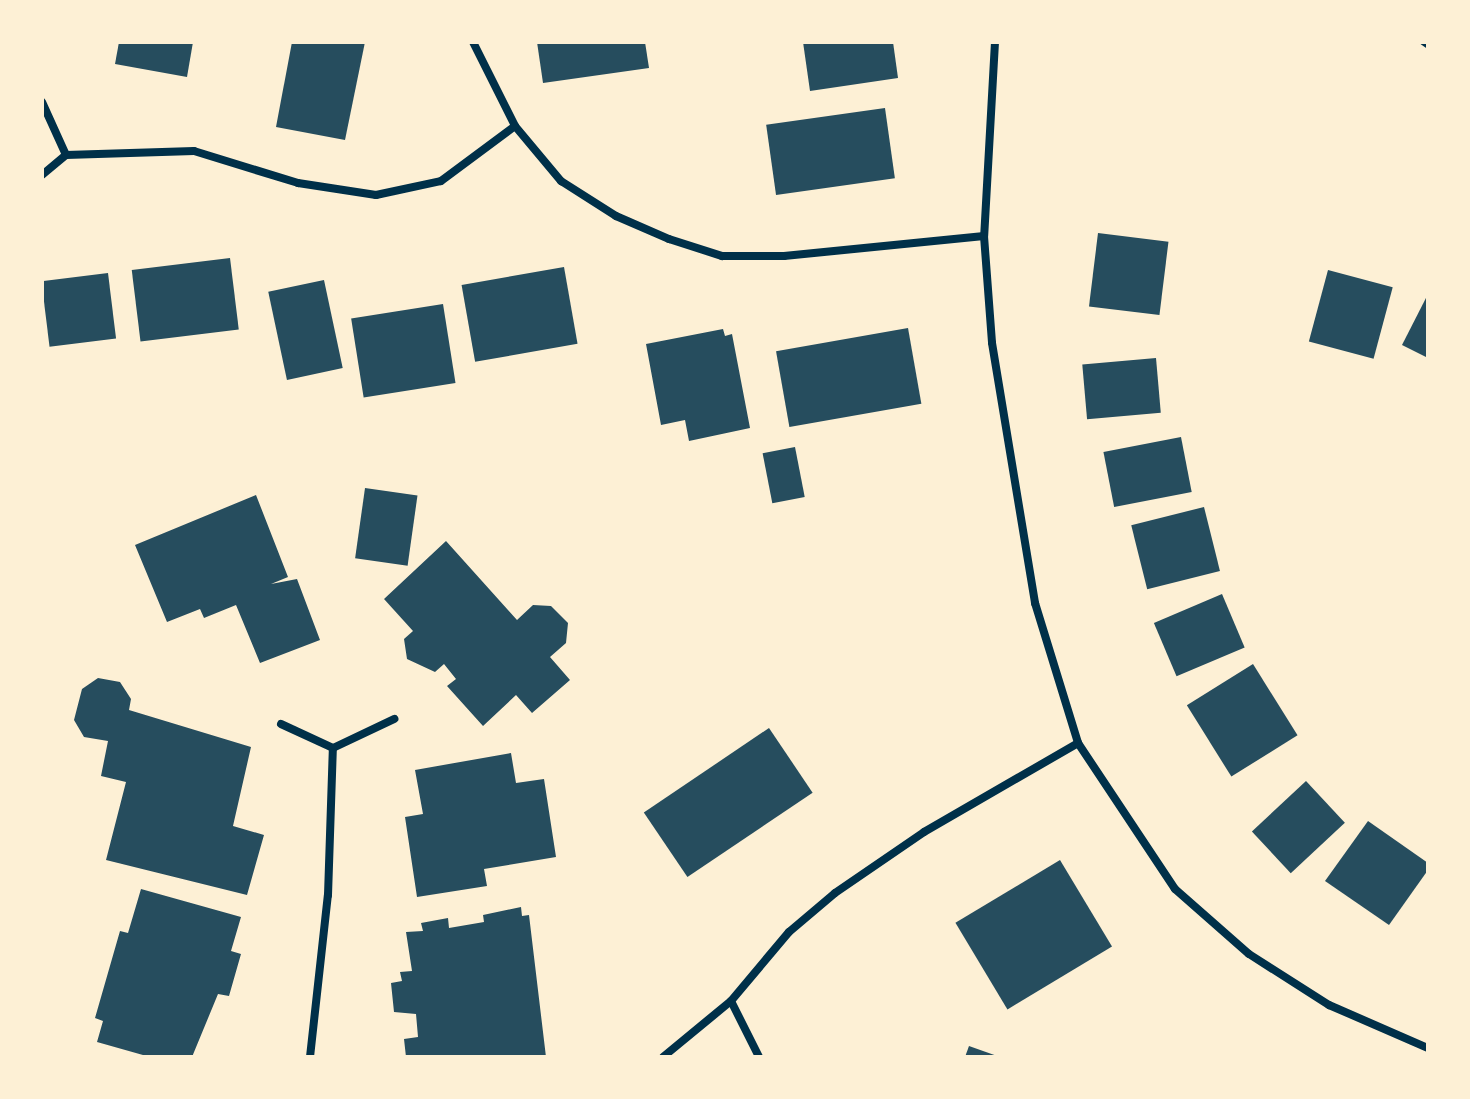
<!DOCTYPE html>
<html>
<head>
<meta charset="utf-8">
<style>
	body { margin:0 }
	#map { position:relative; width:1470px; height:1099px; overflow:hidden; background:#fdf0d5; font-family:"IBM Plex Serif",serif }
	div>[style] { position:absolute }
	.building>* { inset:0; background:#264d5e; transform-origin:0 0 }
	.path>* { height:5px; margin:-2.5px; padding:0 2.5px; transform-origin:2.5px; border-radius:2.5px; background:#003049 }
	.minor>* { height:8px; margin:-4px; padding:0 4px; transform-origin:4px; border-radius:4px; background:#003049 }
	span { translate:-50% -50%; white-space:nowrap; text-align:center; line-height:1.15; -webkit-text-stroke:8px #fdf0d5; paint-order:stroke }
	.frame { position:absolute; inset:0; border:44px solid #fdf0d5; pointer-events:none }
</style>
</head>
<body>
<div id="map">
	<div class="building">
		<div style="clip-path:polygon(119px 42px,193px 42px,187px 77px,115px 64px)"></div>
		<div style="clip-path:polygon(292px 42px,365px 42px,345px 140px,276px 127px)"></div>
		<div style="clip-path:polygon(537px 42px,645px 42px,649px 68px,543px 83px)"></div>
		<div style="clip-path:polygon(803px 42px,893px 42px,898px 78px,810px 91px)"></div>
		<div style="left:885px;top:108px;width:71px;height:120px;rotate:82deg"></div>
		<div style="left:1098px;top:233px;width:71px;height:74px;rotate:7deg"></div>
		<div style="left:230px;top:258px;width:72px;height:99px;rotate:83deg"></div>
		<div style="left:564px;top:267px;width:78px;height:104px;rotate:80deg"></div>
		<div style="left:1328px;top:270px;width:67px;height:74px;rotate:15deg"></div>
		<div style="left:108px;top:273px;width:66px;height:67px;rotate:83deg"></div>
		<div style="left:324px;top:280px;width:90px;height:57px;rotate:78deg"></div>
		<div style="clip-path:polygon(1428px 294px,1428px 358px,1402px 345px)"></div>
		<div style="left:443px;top:304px;width:80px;height:93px;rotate:81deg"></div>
		<div style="left:908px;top:328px;width:77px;height:134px;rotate:80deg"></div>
		<div style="clip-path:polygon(723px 329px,725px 336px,732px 334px,750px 428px,689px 441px,685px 420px,661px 425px,646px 344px)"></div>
		<div style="left:1156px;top:358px;width:55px;height:74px;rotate:85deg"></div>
		<div style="left:1181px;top:437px;width:56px;height:79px;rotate:79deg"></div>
		<div style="left:795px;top:447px;width:51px;height:33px;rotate:79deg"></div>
		<div style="left:365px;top:488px;width:53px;height:71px;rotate:8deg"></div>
		<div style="clip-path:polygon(256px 495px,288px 577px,271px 584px,297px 579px,320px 640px,260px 663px,236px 605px,204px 618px,200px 609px,167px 622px,135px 545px)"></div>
		<div style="left:1204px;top:507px;width:66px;height:75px;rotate:76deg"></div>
		<div style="clip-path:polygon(446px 541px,517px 620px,533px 605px,551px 606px,568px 623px,566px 643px,550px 657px,570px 680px,532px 713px,516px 695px,483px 726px,447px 686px,456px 679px,444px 664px,435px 672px,407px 659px,404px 639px,413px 631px,384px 599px)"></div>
		<div style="left:1222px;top:594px;width:58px;height:74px;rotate:67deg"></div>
		<div style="left:1253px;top:664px;width:84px;height:78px;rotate:58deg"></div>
		<div style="clip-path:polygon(98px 678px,120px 682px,131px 699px,129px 710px,251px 747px,233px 826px,264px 835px,247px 895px,106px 860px,126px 782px,101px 776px,108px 741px,84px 737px,74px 720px,82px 689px)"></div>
		<div style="left:769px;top:728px;width:78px;height:151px;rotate:56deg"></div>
		<div style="clip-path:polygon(511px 753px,516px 783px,544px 779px,556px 857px,484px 869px,487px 886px,417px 897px,405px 817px,423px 814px,415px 770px)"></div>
		<div style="left:1306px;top:781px;width:57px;height:74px;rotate:47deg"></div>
		<div style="clip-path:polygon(1368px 821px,1428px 863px,1428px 870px,1389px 925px,1325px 881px)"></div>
		<div style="left:1060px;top:860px;width:101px;height:122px;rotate:59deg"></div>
		<div style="clip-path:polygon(141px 889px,241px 917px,231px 951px,241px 954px,229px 996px,218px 994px,192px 1057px,150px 1057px,97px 1042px,103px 1021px,95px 1018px,120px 931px,128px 933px)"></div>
		<div style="clip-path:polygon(521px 907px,522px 916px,529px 915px,546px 1057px,406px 1057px,404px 1039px,418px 1037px,416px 1014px,394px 1012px,391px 983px,402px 981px,400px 972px,412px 971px,406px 932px,423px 931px,421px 923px,448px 918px,449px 928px,484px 922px,483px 915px)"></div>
		<div style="clip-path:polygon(969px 1046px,1000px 1057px,965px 1057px)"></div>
	</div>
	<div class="path">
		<div style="left:1422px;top:42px;width:7px;rotate:34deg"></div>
	</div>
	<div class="minor">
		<div style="left:473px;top:42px;width:94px;rotate:63.4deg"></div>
		<div style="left:515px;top:126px;width:72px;rotate:50.1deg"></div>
		<div style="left:561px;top:181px;width:65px;rotate:32.5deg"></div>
		<div style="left:616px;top:216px;width:58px;rotate:23.5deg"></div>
		<div style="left:669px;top:239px;width:56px;rotate:17.8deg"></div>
		<div style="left:722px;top:256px;width:62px"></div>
		<div style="left:784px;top:256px;width:201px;rotate:-5.7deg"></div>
		<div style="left:995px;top:42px;width:194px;rotate:93.2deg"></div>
		<div style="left:984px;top:236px;width:107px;rotate:85.7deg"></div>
		<div style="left:992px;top:343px;width:264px;rotate:80.6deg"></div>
		<div style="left:1035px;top:603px;width:146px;rotate:72.9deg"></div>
		<div style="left:1078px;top:743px;width:175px;rotate:56.4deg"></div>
		<div style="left:1175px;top:889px;width:98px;rotate:41.3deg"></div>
		<div style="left:1249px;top:954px;width:95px;rotate:32.5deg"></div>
		<div style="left:1329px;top:1005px;width:108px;rotate:23.5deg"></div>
		<div style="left:42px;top:102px;width:58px;rotate:65.6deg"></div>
		<div style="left:42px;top:175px;width:31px;rotate:-40deg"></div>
		<div style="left:66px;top:155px;width:128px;rotate:-1.8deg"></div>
		<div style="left:194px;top:151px;width:109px;rotate:17.1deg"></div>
		<div style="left:298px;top:183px;width:79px;rotate:8.7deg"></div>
		<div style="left:376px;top:195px;width:66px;rotate:-12.2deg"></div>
		<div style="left:441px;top:181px;width:92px;rotate:-36.6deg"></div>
		<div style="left:281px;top:724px;width:57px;rotate:24.8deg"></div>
		<div style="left:333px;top:748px;width:68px;rotate:-25.4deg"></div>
		<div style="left:731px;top:1001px;width:63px;rotate:63.4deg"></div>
		<div style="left:310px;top:1057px;width:163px;rotate:-83.7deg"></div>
		<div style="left:328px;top:895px;width:147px;rotate:-88.1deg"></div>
		<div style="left:663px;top:1057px;width:88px;rotate:-39.5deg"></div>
		<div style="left:731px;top:1001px;width:90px;rotate:-50deg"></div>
		<div style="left:789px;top:932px;width:60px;rotate:-40.3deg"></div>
		<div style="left:835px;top:893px;width:108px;rotate:-34.4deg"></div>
		<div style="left:924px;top:832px;width:178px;rotate:-30deg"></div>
	</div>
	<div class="frame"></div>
</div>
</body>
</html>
